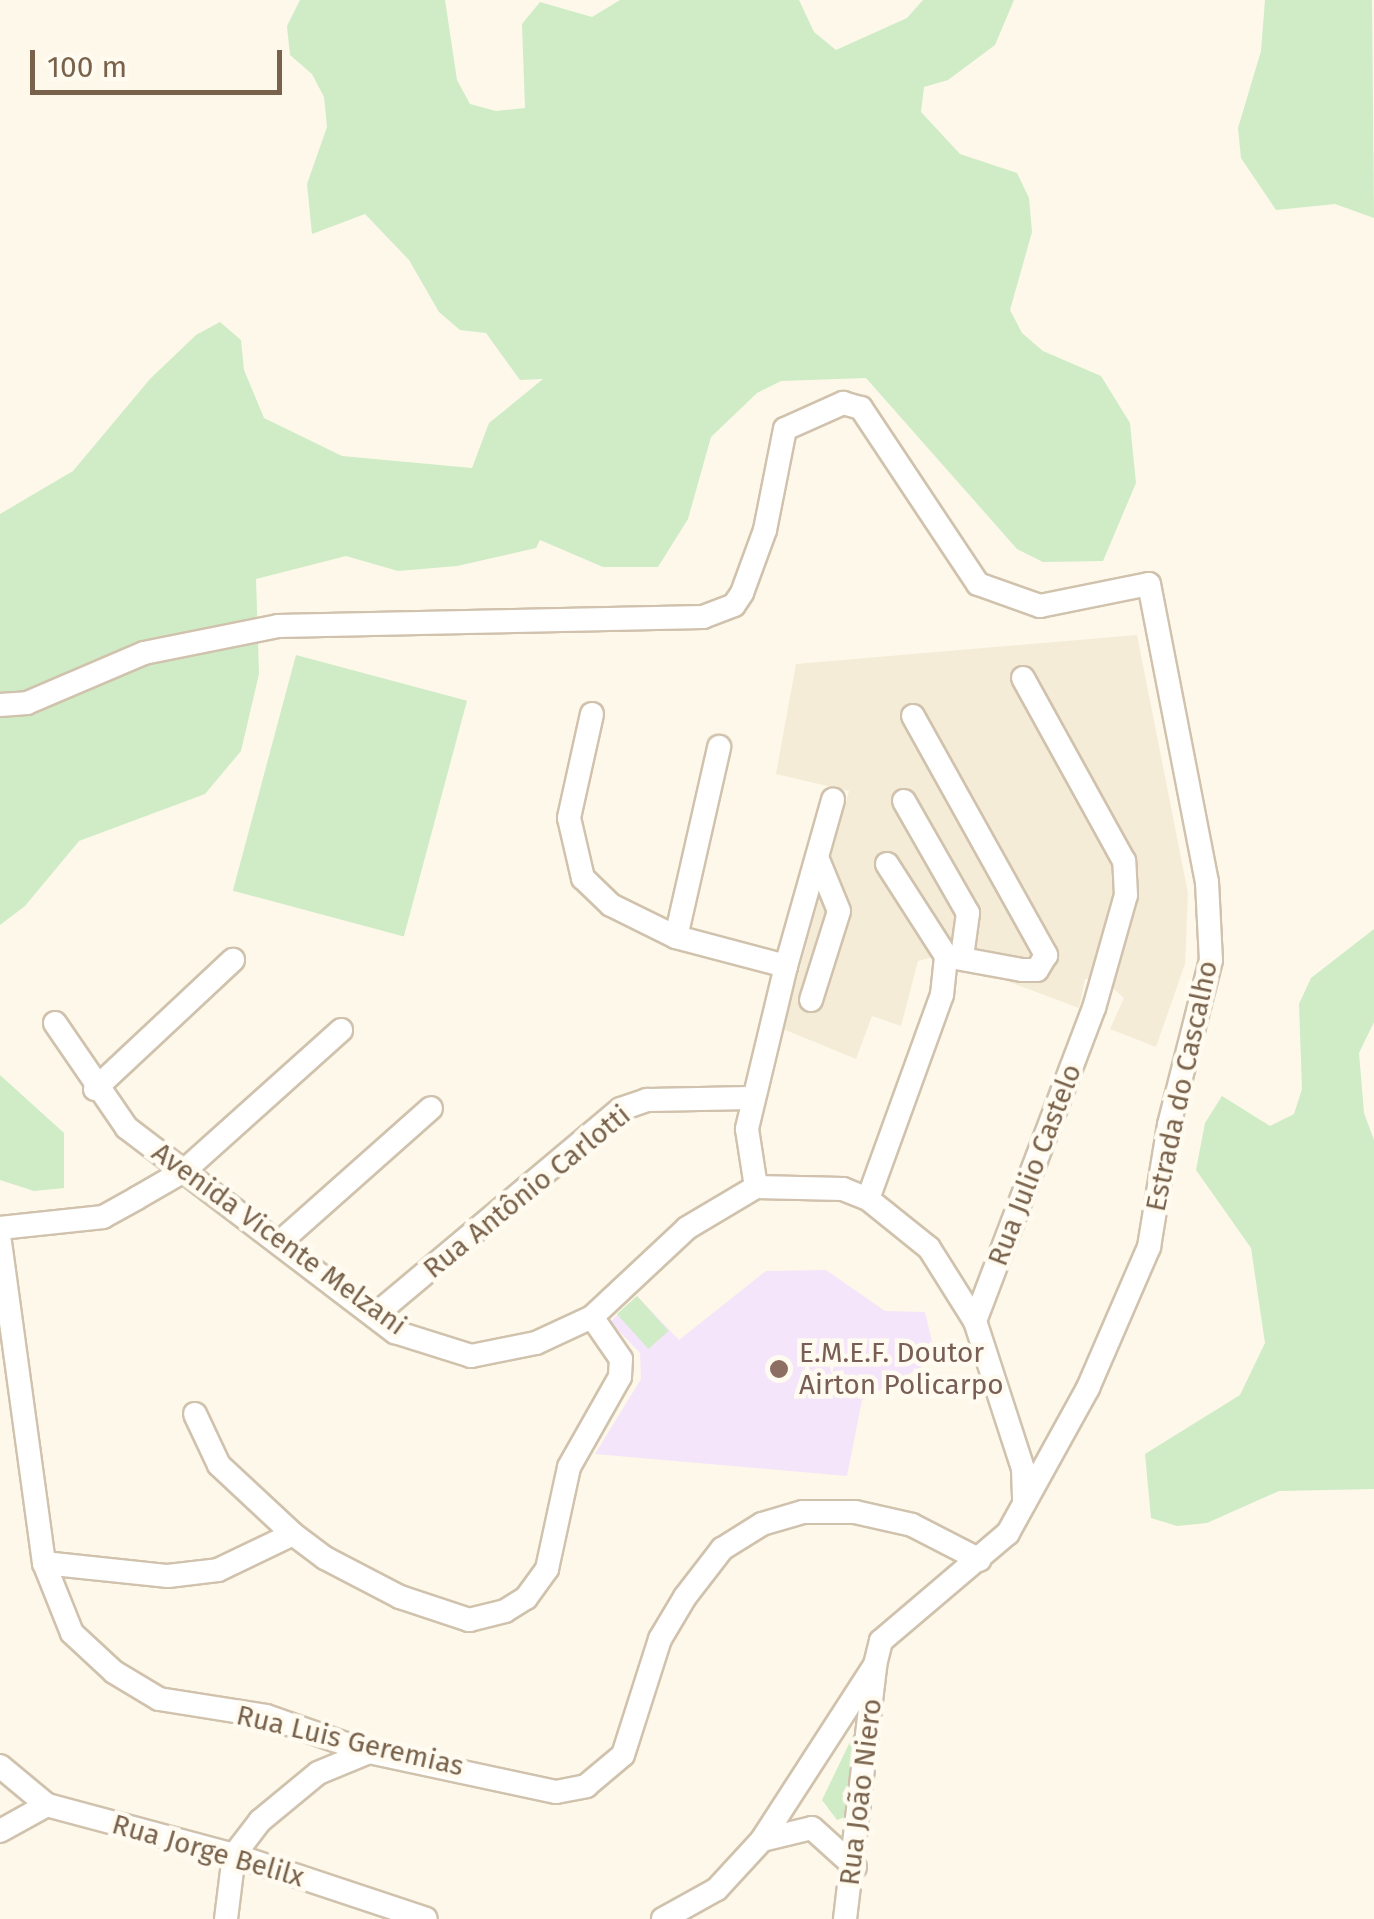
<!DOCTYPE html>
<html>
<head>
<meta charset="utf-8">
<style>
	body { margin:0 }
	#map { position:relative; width:1374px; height:1919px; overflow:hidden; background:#fdf8e9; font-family:"Fira Sans",sans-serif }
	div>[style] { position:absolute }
	.residential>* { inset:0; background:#f5ecd7 }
	.education>* { inset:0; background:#f5e5fa }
	.green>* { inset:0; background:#cfecc6; transform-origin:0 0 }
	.roads { filter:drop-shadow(2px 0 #d0c2ad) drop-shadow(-2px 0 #d0c2ad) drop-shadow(0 2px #d0c2ad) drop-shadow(0 -2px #d0c2ad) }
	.minor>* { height:22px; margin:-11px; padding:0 11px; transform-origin:11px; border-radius:11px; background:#fff }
	.dots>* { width:28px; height:28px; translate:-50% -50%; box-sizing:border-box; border:5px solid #fffbf0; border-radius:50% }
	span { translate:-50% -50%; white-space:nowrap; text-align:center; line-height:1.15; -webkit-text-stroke:9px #fffbf0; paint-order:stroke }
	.street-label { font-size:28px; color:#79624b }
	.education-label { font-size:28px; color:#785e54 }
	.left { translate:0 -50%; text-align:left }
	.scale { position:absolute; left:30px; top:50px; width:252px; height:45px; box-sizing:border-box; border:5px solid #79624b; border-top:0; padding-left:12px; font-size:30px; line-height:35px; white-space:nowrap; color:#79624b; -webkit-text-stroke:8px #fffbf0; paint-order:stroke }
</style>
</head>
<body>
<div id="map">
	<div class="residential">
		<div style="clip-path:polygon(1137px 635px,1188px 893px,1185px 964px,1156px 1047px,1110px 1029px,1124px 998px,1102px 979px,1085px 979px,1079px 1008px,982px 972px,963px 949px,918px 961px,901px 1026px,872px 1016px,856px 1059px,783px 1029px,849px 791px,776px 774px,796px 664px)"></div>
	</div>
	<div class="education">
		<div style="clip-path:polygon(826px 1270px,885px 1311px,925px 1312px,936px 1359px,862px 1400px,847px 1476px,595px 1454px,641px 1379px,640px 1353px,610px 1322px,637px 1296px,679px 1340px,766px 1271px)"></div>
	</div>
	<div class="green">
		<div style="clip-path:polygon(300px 0,445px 0,457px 80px,470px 104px,496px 111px,525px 108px,522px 24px,540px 2px,592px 17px,620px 0,799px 0,814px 32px,836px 50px,907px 18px,923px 0,1014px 0,995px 45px,948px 80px,924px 87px,921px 112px,960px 154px,1017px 173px,1029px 198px,1032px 232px,1010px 310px,1022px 333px,1043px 351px,1101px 376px,1130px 423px,1136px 483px,1103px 561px,1043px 562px,1017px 549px,866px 378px,781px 381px,757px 393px,711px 437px,688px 519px,658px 567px,603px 567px,540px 540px,536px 548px,457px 566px,398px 571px,346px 556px,256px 579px,259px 674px,241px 751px,205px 794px,79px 841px,25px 906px,0 925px,0 514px,73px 471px,150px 379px,196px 335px,220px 322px,241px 340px,244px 370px,264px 418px,342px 456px,472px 468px,489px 423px,543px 379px,520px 380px,486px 333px,460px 330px,439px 312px,409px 260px,365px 214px,312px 234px,307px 184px,327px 127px,324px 97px,312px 74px,290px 55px,287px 26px)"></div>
		<div style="clip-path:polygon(1265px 0,1372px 0,1374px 218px,1335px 204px,1276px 210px,1241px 158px,1238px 128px,1261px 51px)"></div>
		<div style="left:296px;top:655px;width:177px;height:244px;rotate:15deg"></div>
		<div style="clip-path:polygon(1374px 929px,1374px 1022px,1359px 1053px,1364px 1113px,1374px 1140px,1374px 1489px,1279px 1491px,1207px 1523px,1177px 1526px,1151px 1518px,1145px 1454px,1240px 1395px,1265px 1343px,1251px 1248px,1196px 1170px,1205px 1123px,1222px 1096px,1270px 1126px,1294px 1114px,1302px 1089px,1299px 1004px,1311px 978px)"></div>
		<div style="clip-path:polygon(0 1075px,64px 1133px,64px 1188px,34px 1191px,0 1180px)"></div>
		<div style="left:637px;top:1296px;width:47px;height:27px;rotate:48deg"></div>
		<div style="clip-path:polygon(860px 1721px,848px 1816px,837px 1820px,822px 1800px)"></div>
	</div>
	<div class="roads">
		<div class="minor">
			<div style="left:0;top:705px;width:27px;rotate:-4deg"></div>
			<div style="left:27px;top:703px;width:127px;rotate:-23.1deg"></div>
			<div style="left:144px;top:653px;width:137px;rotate:-11.4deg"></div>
			<div style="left:278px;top:626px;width:425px;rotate:-1.2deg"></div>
			<div style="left:703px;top:617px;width:33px;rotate:-21deg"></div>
			<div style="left:734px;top:605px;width:14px;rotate:-56deg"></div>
			<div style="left:742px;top:593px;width:67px;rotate:-69.9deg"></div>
			<div style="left:765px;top:530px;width:103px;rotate:-78.8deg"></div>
			<div style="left:785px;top:429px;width:64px;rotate:-24.1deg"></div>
			<div style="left:843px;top:403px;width:19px;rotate:16deg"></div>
			<div style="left:861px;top:408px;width:211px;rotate:56.4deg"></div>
			<div style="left:978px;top:584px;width:66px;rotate:19.5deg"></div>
			<div style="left:1040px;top:606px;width:111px;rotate:-11.4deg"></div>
			<div style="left:1149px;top:584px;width:304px;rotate:79deg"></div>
			<div style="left:1207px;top:882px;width:78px;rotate:87.1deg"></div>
			<div style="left:1211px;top:960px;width:170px;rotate:104.3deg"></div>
			<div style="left:1169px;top:1125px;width:124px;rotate:99.3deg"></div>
			<div style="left:1149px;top:1247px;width:154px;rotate:113.4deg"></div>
			<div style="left:1088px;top:1388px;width:166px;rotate:118.9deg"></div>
			<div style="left:1008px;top:1533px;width:167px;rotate:139.6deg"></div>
			<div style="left:881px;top:1641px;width:25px;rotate:104deg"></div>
			<div style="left:875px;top:1665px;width:208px;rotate:122.9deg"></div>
			<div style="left:762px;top:1840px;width:67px;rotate:132.6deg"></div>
			<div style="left:717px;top:1889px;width:62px;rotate:150.9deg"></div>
			<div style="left:592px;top:714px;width:107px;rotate:102.5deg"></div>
			<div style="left:569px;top:818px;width:62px;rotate:76.9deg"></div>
			<div style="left:583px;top:878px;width:39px;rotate:44deg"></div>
			<div style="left:611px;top:905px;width:72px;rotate:26.2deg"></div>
			<div style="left:676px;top:937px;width:114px;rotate:14.8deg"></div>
			<div style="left:786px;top:966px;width:168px;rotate:103.5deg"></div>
			<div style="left:747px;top:1129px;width:59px;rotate:81.2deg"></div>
			<div style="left:913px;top:716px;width:274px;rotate:60.9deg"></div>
			<div style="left:1046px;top:955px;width:17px;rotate:121deg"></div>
			<div style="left:1037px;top:970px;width:15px;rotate:180deg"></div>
			<div style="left:1022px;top:970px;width:77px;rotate:-169.6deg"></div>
			<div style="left:904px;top:801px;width:129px;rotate:60.3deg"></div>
			<div style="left:968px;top:913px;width:44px;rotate:97.8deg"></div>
			<div style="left:887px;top:864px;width:109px;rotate:57.3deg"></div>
			<div style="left:676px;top:937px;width:195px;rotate:-77.2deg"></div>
			<div style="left:786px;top:966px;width:173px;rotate:-74.2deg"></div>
			<div style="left:811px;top:1000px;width:93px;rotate:-72.5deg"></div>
			<div style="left:839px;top:911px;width:58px;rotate:-112.2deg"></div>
			<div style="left:55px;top:1023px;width:127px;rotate:55.6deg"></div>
			<div style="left:127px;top:1128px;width:337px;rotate:37.3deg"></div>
			<div style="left:395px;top:1332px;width:80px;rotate:17.5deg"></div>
			<div style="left:471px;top:1356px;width:66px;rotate:-11.3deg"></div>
			<div style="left:536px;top:1343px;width:62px;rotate:-24.9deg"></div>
			<div style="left:592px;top:1317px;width:130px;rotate:-43.1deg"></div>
			<div style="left:687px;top:1228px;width:80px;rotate:-30.7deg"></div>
			<div style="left:756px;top:1187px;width:87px;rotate:1.3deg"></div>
			<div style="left:843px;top:1189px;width:27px;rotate:22deg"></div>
			<div style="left:868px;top:1199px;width:78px;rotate:38.8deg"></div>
			<div style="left:929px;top:1248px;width:86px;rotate:57.8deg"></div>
			<div style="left:975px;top:1321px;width:156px;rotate:72deg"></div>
			<div style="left:1023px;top:1469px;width:34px;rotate:88deg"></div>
			<div style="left:95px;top:1089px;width:189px;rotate:-43.1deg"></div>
			<div style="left:868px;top:1199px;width:217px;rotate:-70.1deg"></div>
			<div style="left:942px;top:995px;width:39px;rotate:-84deg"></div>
			<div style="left:0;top:1228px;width:104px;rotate:-6.1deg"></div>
			<div style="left:103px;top:1217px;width:39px;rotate:-29deg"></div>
			<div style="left:137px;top:1198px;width:54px;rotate:-29.9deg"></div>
			<div style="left:184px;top:1171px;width:211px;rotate:-41.9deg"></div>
			<div style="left:0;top:1242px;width:324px;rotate:82.2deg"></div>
			<div style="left:44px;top:1563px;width:75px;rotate:68.2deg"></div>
			<div style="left:72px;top:1633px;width:57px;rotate:42.9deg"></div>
			<div style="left:114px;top:1672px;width:52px;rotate:31deg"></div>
			<div style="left:159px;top:1699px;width:108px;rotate:9deg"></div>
			<div style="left:266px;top:1716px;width:109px;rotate:19.3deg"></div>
			<div style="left:369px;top:1752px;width:191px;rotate:12.1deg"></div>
			<div style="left:556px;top:1792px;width:31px;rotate:-11deg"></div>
			<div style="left:586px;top:1786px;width:48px;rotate:-40deg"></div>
			<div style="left:623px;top:1755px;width:122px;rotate:-72.3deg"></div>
			<div style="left:660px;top:1639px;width:49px;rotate:-59.2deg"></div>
			<div style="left:685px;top:1597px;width:61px;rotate:-52.4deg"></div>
			<div style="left:722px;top:1549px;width:47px;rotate:-32deg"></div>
			<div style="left:762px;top:1524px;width:43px;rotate:-16.3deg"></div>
			<div style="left:803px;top:1512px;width:52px"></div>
			<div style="left:855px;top:1512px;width:58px;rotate:12.8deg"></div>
			<div style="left:912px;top:1525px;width:76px;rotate:27.2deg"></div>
			<div style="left:279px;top:1243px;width:203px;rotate:-41.6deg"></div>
			<div style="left:374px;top:1316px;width:322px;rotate:-40deg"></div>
			<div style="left:621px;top:1109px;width:28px;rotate:-19deg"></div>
			<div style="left:647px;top:1100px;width:105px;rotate:-1.1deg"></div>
			<div style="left:975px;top:1321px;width:335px;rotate:-69.2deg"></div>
			<div style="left:1094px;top:1008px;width:117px;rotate:-74.2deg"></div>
			<div style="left:1126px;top:895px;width:34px;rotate:-93deg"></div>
			<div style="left:1124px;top:861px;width:209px;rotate:-118.9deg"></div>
			<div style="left:195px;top:1414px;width:56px;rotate:64.8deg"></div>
			<div style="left:219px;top:1465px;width:101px;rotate:43deg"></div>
			<div style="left:44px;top:1563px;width:125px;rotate:6deg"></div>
			<div style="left:168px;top:1576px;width:50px;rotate:-6.8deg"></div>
			<div style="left:218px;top:1570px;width:83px;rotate:-25.6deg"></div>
			<div style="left:293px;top:1534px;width:40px;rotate:37deg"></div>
			<div style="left:325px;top:1558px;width:85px;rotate:27.5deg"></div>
			<div style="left:400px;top:1597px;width:73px;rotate:18.4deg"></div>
			<div style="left:469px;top:1620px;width:37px;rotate:-14deg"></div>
			<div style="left:505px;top:1611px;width:25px;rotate:-32deg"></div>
			<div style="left:526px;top:1598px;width:36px;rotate:-54deg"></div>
			<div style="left:547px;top:1569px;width:104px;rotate:-77.8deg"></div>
			<div style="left:569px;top:1467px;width:103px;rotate:-60.5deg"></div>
			<div style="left:620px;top:1377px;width:18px;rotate:-87deg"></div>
			<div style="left:621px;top:1359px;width:51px;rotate:-124.6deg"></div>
			<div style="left:0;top:1766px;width:61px;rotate:39.7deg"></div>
			<div style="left:47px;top:1805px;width:194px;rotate:15deg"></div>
			<div style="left:234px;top:1855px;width:202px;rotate:18.4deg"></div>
			<div style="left:0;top:1831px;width:54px;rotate:-29deg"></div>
			<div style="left:762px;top:1840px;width:51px;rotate:-13.5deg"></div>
			<div style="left:812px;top:1828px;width:58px;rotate:42.2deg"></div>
			<div style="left:226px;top:1919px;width:64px;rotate:-82.9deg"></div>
			<div style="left:234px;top:1855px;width:43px;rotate:-52.6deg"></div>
			<div style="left:260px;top:1821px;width:75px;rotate:-39.6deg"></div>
			<div style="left:318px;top:1773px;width:55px;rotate:-22.4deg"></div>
			<div style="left:845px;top:1919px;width:253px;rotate:-83.2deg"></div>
		</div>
	</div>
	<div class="dots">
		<div style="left:779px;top:1369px;background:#8d6e63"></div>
	</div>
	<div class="street-label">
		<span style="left:1182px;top:1086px;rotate:-78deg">Estrada do Cascalho</span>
		<span style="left:1035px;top:1165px;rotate:-69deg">Rua Julio Castelo</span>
		<span style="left:527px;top:1192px;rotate:-39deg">Rua Antônio Carlotti</span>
		<span style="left:279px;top:1239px;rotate:36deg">Avenida Vicente Melzani</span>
		<span style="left:350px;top:1741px;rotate:13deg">Rua Luis Geremias</span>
		<span style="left:861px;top:1792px;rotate:-83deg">Rua João Niero</span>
		<span style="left:208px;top:1851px;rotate:16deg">Rua Jorge Belilx</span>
	</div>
	<div class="education-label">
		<span class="left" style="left:799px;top:1369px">E.M.E.F. Doutor<br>Airton Policarpo</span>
	</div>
	<div class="scale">100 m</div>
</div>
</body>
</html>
